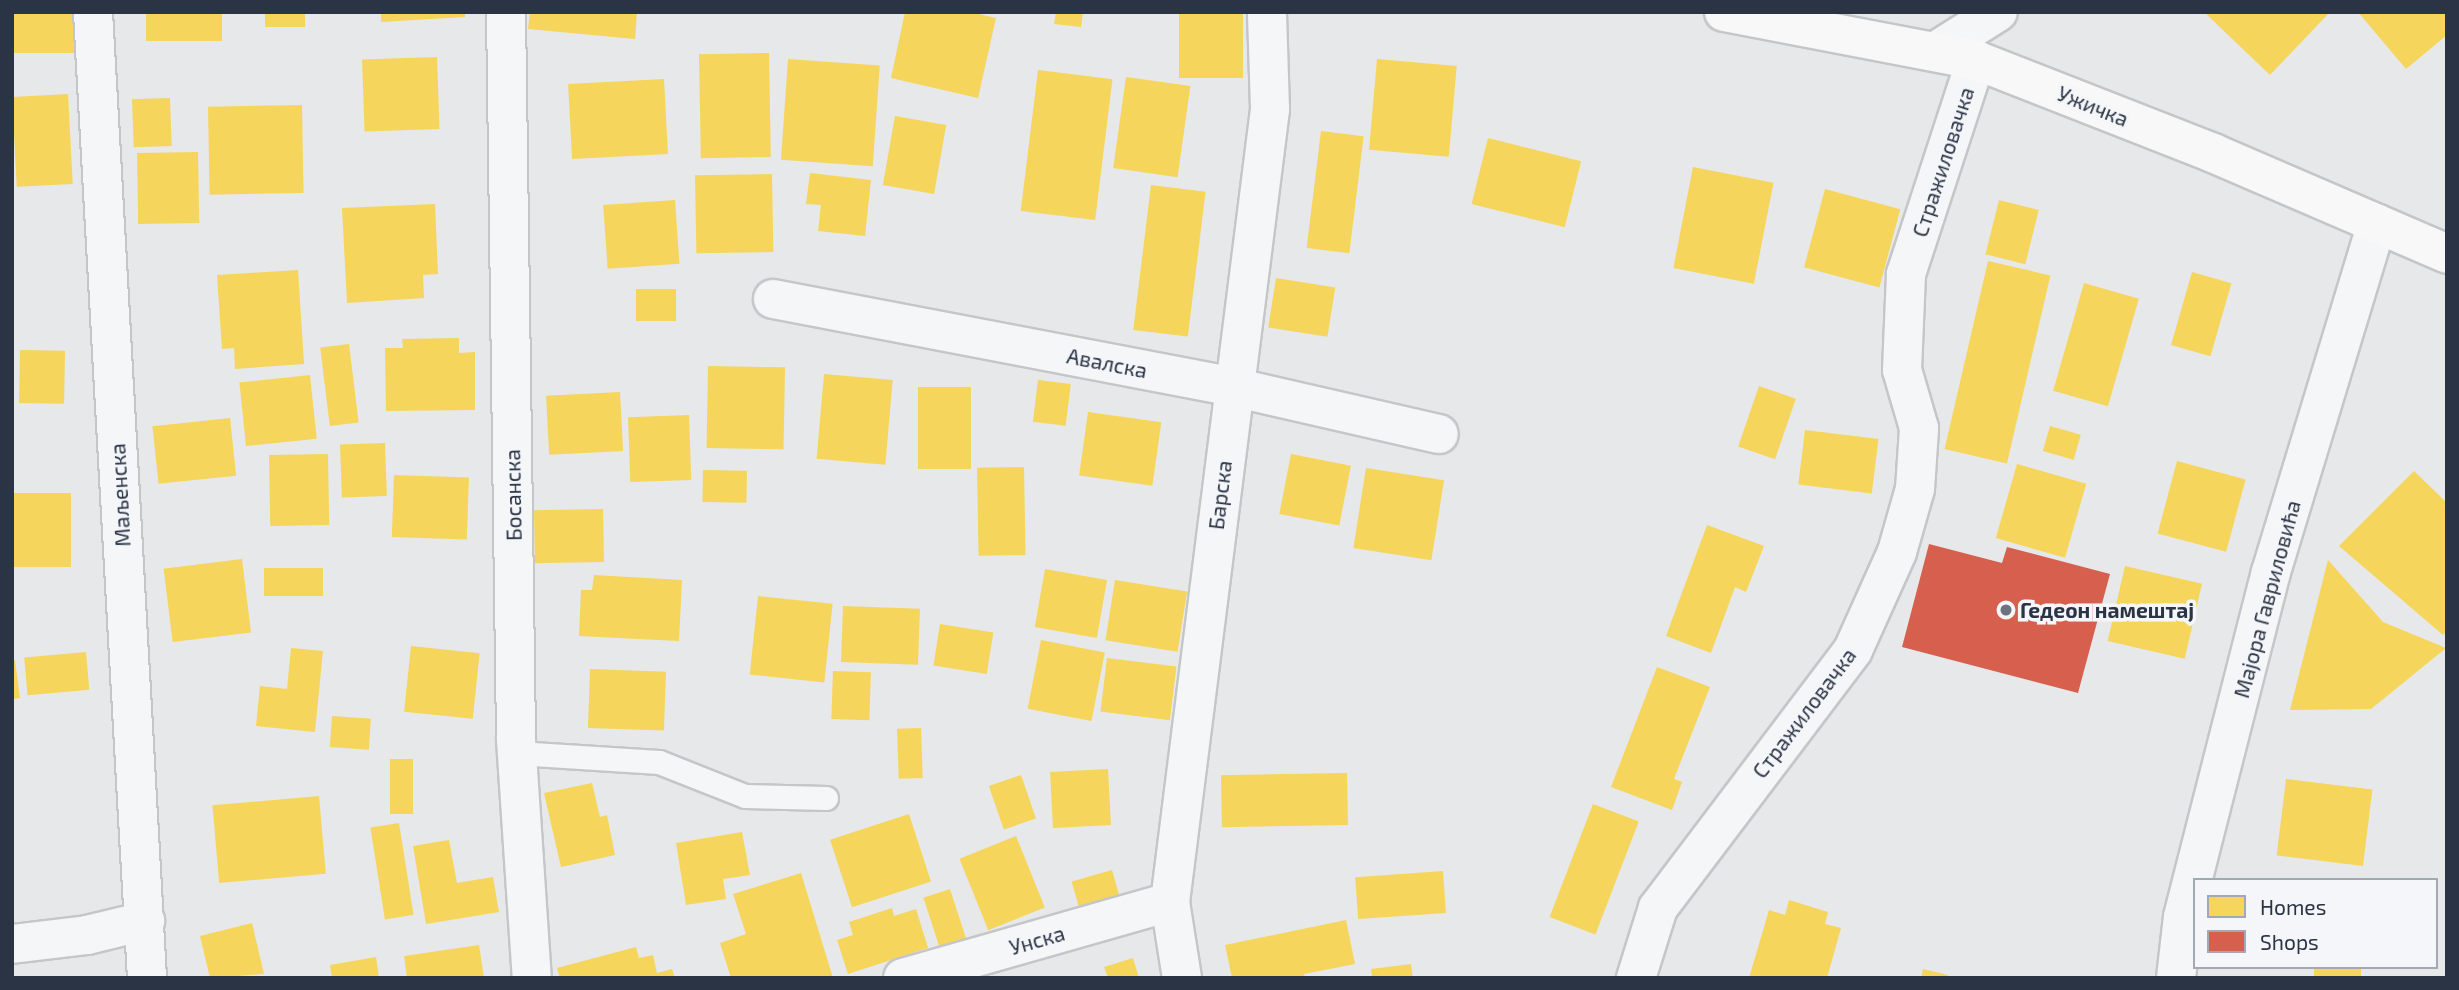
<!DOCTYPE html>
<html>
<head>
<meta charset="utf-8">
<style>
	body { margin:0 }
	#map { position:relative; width:2459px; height:990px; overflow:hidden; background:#e6e8ea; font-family:"Exo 2",sans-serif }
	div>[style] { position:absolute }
	.homes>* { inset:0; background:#f6d55c; transform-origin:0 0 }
	.shops>* { inset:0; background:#d6604d }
	.roads { filter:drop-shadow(2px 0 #c4c6c8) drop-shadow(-2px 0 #c4c6c8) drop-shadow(0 2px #c4c6c8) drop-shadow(0 -2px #c4c6c8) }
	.lane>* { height:23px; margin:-11.5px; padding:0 11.5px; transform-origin:11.5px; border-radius:11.5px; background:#f5f6f7 }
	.street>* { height:38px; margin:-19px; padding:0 19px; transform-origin:19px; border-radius:19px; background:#f5f6f7 }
	.secondary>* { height:38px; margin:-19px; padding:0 19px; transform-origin:19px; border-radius:19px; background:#f8f8f8 }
	.dots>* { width:19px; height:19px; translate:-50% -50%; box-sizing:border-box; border:4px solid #f4f6f9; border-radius:50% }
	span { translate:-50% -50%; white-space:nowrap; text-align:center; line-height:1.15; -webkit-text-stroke:7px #f4f6f9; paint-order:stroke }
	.street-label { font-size:21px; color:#2b3445 }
	.poi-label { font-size:21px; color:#2b3445; font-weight:700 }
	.left { translate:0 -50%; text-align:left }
	.frame { position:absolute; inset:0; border:14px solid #2b3445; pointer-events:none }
	.legend { position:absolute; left:2193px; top:878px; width:245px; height:91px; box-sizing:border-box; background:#f4f6f9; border:2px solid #a4a8b1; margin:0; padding:9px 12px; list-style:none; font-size:21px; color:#2b3445 }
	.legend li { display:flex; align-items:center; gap:14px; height:35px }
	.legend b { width:35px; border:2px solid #a4a8b1 }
</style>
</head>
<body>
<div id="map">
	<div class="homes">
		<div style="left:12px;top:12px;width:66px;height:41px"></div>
		<div style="left:146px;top:12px;width:76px;height:29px"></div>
		<div style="left:265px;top:12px;width:40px;height:15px"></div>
		<div style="clip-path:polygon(381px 12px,465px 12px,465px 17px,381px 22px)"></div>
		<div style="clip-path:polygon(530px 12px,637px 12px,635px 39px,528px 29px)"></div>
		<div style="clip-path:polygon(905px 12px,970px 12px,996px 18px,978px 98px,891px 78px)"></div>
		<div style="clip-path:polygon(1056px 12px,1083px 12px,1081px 27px,1054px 24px)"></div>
		<div style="left:1179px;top:12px;width:64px;height:66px"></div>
		<div style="clip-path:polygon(2204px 12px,2330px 12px,2270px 75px)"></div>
		<div style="clip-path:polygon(2358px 12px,2447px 12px,2447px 35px,2406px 69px)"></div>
		<div style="left:769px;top:53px;width:104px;height:70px;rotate:89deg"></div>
		<div style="left:437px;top:57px;width:72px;height:75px;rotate:88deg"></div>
		<div style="left:788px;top:59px;width:92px;height:101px;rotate:4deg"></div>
		<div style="left:1377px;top:59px;width:80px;height:91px;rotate:5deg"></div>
		<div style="left:1038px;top:70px;width:75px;height:142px;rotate:7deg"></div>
		<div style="left:1126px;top:77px;width:65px;height:92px;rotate:8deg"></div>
		<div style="left:664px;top:79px;width:75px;height:96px;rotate:87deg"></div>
		<div style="left:68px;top:94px;width:90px;height:56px;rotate:87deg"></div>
		<div style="left:170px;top:98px;width:48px;height:38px;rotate:88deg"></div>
		<div style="left:302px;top:105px;width:88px;height:94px;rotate:89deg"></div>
		<div style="left:895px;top:116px;width:52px;height:70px;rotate:10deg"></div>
		<div style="left:1321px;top:131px;width:43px;height:118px;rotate:7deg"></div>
		<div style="left:1488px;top:138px;width:96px;height:68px;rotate:14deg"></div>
		<div style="left:198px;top:152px;width:71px;height:61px;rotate:89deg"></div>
		<div style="left:1693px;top:167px;width:82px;height:103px;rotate:11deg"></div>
		<div style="clip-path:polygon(810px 173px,871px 180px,865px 236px,818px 231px,821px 205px,806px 204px)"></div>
		<div style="left:772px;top:174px;width:78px;height:77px;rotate:89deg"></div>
		<div style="left:1151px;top:185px;width:55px;height:146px;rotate:7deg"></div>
		<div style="left:1825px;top:189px;width:78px;height:81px;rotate:15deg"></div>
		<div style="left:675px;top:200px;width:64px;height:72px;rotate:86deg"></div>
		<div style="left:1999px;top:200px;width:41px;height:56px;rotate:14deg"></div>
		<div style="clip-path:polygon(435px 204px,438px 274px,423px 275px,424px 298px,347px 303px,342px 208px)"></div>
		<div style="left:1988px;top:261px;width:64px;height:193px;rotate:13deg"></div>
		<div style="clip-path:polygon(298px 270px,304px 364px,235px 369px,234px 348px,222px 349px,217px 275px)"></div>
		<div style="left:2192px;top:272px;width:41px;height:76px;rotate:16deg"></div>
		<div style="left:1276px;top:278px;width:60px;height:50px;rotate:9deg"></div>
		<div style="left:2084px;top:283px;width:57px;height:112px;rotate:16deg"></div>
		<div style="left:636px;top:289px;width:40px;height:32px"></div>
		<div style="clip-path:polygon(459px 338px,459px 353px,475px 352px,475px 410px,386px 411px,385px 348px,403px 348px,402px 339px)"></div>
		<div style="left:349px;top:344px;width:79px;height:29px;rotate:83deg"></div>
		<div style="left:20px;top:350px;width:45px;height:53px;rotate:1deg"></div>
		<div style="left:708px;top:366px;width:77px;height:82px;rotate:1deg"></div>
		<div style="left:824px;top:374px;width:69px;height:85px;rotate:5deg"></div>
		<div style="left:310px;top:375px;width:64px;height:71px;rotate:84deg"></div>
		<div style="left:1038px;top:380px;width:33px;height:42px;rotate:7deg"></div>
		<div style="left:1759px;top:386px;width:39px;height:64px;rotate:19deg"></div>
		<div style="left:918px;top:387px;width:53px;height:82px"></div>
		<div style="left:620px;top:392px;width:59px;height:74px;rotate:87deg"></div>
		<div style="left:1088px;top:412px;width:74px;height:64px;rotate:8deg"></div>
		<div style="left:689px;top:415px;width:65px;height:61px;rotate:88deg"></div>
		<div style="left:230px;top:418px;width:58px;height:78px;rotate:84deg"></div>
		<div style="left:2050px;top:426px;width:32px;height:26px;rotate:16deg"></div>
		<div style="left:1805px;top:430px;width:74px;height:55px;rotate:7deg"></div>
		<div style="left:385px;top:443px;width:53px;height:45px;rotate:88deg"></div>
		<div style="left:328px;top:454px;width:71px;height:59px;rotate:89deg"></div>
		<div style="left:1291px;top:454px;width:61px;height:61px;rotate:11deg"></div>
		<div style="left:2177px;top:461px;width:71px;height:75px;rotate:15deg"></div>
		<div style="left:2017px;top:464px;width:72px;height:77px;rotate:16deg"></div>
		<div style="left:1024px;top:467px;width:88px;height:47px;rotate:89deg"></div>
		<div style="left:1366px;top:468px;width:79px;height:81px;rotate:9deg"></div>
		<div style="left:703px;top:470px;width:44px;height:32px;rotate:1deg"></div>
		<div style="clip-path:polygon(2414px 471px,2447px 503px,2447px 631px,2443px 635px,2339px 546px)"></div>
		<div style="left:394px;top:475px;width:75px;height:62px;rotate:2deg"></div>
		<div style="left:12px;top:493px;width:59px;height:74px"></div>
		<div style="left:603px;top:509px;width:53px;height:69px;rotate:89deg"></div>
		<div style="clip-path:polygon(1707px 525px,1764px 546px,1746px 592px,1735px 587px,1711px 653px,1666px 636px)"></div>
		<div style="left:242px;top:559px;width:74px;height:79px;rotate:83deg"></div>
		<div style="clip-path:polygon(2328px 560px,2383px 622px,2446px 648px,2371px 709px,2290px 710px)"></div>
		<div style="left:2125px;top:566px;width:79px;height:77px;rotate:13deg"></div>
		<div style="left:323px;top:568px;width:28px;height:59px;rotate:90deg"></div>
		<div style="left:1045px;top:569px;width:63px;height:59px;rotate:10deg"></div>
		<div style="clip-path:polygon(594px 575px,682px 580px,679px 641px,579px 636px,581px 590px,592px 590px)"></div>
		<div style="left:1115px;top:580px;width:73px;height:61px;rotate:9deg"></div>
		<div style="left:758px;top:596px;width:75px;height:79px;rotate:6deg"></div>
		<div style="left:843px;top:606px;width:77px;height:56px;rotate:2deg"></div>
		<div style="left:940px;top:624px;width:54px;height:42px;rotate:9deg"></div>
		<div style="left:1041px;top:640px;width:65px;height:70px;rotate:11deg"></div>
		<div style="left:411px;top:646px;width:69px;height:66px;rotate:6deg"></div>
		<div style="clip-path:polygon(291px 648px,323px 651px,315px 732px,256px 726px,260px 686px,287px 689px)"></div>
		<div style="left:86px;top:652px;width:38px;height:62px;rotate:85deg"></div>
		<div style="left:1107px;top:658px;width:70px;height:54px;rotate:7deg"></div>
		<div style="clip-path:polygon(15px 660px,20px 698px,12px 699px,12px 661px)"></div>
		<div style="clip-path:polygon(1657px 667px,1710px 687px,1674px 779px,1682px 782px,1672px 810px,1611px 787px)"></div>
		<div style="left:590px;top:669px;width:76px;height:59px;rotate:2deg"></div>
		<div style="left:833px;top:671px;width:38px;height:48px;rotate:2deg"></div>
		<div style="left:332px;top:716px;width:39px;height:31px;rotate:4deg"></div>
		<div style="left:921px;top:728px;width:50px;height:24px;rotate:88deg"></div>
		<div style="left:390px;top:759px;width:23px;height:55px"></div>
		<div style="left:1108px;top:769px;width:56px;height:58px;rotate:87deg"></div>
		<div style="left:1347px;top:773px;width:52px;height:126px;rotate:89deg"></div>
		<div style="left:1021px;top:775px;width:46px;height:34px;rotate:71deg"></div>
		<div style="left:2286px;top:779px;width:87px;height:77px;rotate:7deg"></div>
		<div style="clip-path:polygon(592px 783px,600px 817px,607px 815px,615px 855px,561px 867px,544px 793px)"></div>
		<div style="left:319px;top:796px;width:78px;height:107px;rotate:85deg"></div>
		<div style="left:1593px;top:804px;width:49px;height:121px;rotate:21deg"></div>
		<div style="left:909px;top:814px;width:71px;height:83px;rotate:72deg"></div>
		<div style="left:399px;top:823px;width:93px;height:29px;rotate:81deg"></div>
		<div style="clip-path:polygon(742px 832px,750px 875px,723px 879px,726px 899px,686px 905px,676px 843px)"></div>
		<div style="left:1016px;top:836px;width:77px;height:61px;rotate:68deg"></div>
		<div style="clip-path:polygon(449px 840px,457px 883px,493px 877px,499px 912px,426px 924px,413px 846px)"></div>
		<div style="left:1112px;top:870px;width:29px;height:42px;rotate:74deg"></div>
		<div style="left:1443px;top:871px;width:42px;height:88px;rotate:86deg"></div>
		<div style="clip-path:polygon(801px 873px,833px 978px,731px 978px,720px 943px,746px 934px,733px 894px)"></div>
		<div style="left:950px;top:889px;width:52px;height:28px;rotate:72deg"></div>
		<div style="clip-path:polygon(1789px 900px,1828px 912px,1825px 924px,1841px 928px,1827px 978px,1749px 978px,1769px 910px,1785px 915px)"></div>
		<div style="clip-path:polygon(892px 908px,894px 916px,916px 909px,928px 948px,848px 974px,837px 940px,853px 935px,849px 922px)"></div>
		<div style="clip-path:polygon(1346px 920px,1355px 964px,1304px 974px,1305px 978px,1232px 978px,1225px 945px)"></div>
		<div style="clip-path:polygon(252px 923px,264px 974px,210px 978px,200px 936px)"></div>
		<div style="clip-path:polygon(479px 945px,484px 978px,407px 978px,404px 956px)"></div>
		<div style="clip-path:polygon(636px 947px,639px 958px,653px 955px,657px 973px,672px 969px,675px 978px,560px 978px,557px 968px)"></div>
		<div style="clip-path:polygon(376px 957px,379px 978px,332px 978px,330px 965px)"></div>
		<div style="clip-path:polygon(1133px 958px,1139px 978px,1108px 978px,1104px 967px)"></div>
		<div style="clip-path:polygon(1411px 964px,1413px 978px,1372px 978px,1371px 969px)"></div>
		<div style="left:2314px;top:967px;width:47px;height:11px"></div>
		<div style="clip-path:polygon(1923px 969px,1948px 975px,1947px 978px,1921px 978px)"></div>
	</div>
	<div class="shops">
		<div style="clip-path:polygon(1929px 544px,2002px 563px,2007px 547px,2110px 574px,2078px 693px,1902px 647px)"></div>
	</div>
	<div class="roads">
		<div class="lane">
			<div style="left:517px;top:753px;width:142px;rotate:3.6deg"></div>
			<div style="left:659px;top:762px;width:92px;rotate:21.6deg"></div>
			<div style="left:745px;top:796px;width:81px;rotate:1.4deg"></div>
		</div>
		<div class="street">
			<div style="left:93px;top:12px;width:968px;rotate:86.8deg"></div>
			<div style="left:506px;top:12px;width:728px;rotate:89.21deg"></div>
			<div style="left:516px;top:740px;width:239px;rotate:86.2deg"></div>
			<div style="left:1936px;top:51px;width:73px;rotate:-32.2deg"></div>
			<div style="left:773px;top:299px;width:468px;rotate:10.8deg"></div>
			<div style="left:1233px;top:387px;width:211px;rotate:12.9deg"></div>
			<div style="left:12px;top:944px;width:76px;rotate:-6.8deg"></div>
			<div style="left:87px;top:935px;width:60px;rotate:-13.6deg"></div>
			<div style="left:903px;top:978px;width:278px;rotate:-15.9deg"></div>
			<div style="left:1182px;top:978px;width:77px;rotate:-99deg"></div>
			<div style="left:1170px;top:902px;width:799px;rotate:-82.81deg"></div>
			<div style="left:1270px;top:109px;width:97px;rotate:-91.8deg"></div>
			<div style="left:1636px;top:978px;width:73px;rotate:-72.6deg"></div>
			<div style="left:1658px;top:908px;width:323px;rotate:-52.9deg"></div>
			<div style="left:1853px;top:650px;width:107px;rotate:-65.8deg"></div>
			<div style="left:1897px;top:552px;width:66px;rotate:-74.1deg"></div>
			<div style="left:1915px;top:489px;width:61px;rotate:-86.2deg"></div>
			<div style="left:1919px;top:428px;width:60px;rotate:-106.3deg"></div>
			<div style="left:1902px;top:370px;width:96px;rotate:-87.6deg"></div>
			<div style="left:1906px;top:274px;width:225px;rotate:-71.9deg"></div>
			<div style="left:2176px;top:978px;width:61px;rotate:-83.5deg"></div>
			<div style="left:2183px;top:917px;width:356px;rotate:-75.7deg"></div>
			<div style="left:2271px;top:572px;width:364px;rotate:-73.1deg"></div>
		</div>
		<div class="secondary">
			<div style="left:1724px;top:12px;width:257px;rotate:10.8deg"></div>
			<div style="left:1976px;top:60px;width:255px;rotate:21.4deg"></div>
			<div style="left:2213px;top:153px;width:255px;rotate:23.3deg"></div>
		</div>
	</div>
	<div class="dots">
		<div style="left:2006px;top:610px;background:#6c737f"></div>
	</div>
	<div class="street-label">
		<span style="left:2093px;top:106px;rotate:22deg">Ужичка</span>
		<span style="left:1943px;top:162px;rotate:-72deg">Стражиловачка</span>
		<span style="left:1107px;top:363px;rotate:11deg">Авалска</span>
		<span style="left:120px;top:495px;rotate:-93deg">Маљенска</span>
		<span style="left:513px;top:495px;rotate:-91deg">Босанска</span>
		<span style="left:1220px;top:495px;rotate:-83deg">Барска</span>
		<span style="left:2267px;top:599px;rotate:-75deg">Мајора Гавриловића</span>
		<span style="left:1804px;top:713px;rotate:-53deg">Стражиловачка</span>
		<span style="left:1037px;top:940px;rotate:-16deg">Унска</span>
	</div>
	<div class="poi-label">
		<span class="left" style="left:2020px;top:610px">Гедеон намештај</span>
	</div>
	<div class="frame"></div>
	<ul class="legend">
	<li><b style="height:19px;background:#f6d55c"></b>Homes</li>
	<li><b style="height:19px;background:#d6604d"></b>Shops</li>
	</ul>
</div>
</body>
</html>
